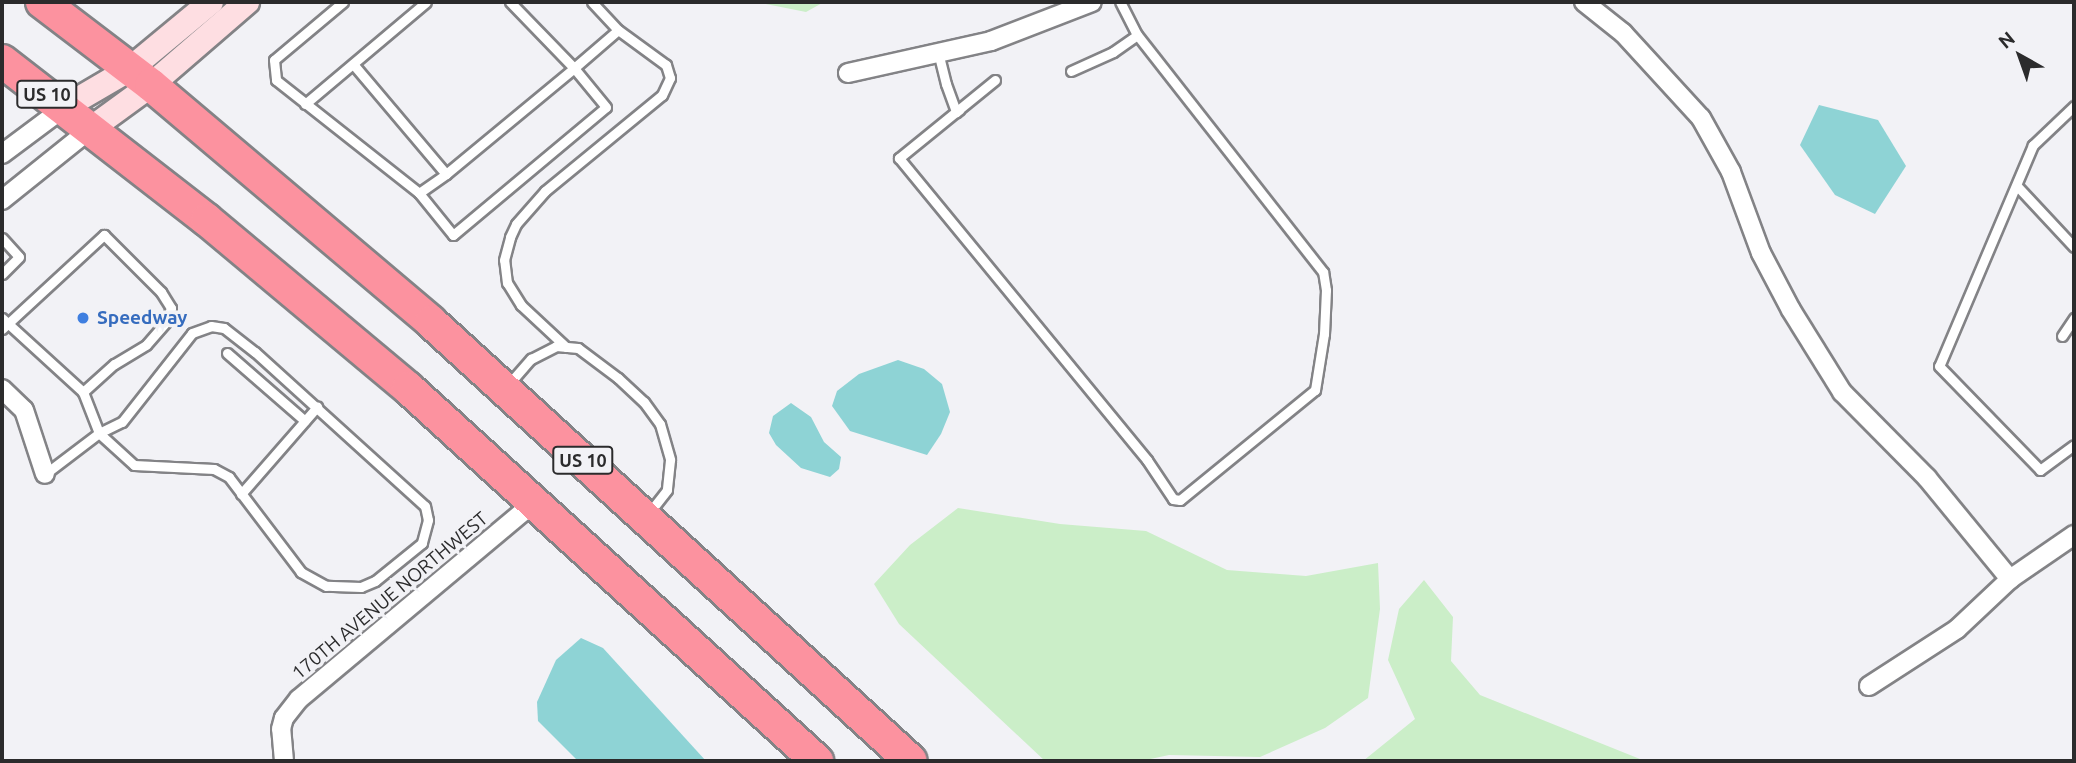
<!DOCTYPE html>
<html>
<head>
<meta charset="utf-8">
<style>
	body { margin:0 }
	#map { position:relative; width:2076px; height:763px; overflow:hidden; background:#f2f2f6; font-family:Ubuntu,sans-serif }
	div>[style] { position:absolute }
	.green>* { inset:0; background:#cbeec8 }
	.water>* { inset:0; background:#8ed3d5 }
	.roads { filter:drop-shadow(2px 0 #838386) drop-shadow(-2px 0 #838386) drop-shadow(0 2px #838386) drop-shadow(0 -2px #838386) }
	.lane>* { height:9px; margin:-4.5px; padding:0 4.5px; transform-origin:4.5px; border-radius:4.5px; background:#fff }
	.street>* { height:18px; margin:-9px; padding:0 9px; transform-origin:9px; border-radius:9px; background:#fff }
	.secondary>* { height:24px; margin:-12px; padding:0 12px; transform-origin:12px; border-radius:12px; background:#fedee2 }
	.highway>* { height:32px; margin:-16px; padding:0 16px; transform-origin:16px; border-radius:16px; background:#fc929f }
	.dots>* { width:19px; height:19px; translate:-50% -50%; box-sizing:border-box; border:4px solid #f2f2f6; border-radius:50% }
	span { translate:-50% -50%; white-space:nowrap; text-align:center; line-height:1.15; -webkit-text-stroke:7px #f2f2f6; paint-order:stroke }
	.shield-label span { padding:2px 5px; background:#f2f2f6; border:2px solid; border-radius:5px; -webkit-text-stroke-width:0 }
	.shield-label { font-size:18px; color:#2b2b2c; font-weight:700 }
	.shop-label { font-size:19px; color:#366cbe; font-weight:700 }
	.left { translate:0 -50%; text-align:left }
	.street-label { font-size:19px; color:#2b2b2c }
	.frame { position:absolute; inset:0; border:4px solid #2b2b2c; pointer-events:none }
	.north { position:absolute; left:1985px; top:21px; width:70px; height:70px; -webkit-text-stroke:5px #f2f2f6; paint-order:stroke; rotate:320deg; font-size:19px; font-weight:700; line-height:28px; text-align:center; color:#2b2b2c }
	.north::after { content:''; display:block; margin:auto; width:24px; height:32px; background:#2b2b2c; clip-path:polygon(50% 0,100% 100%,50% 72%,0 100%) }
</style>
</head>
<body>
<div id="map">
	<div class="green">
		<div style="clip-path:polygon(756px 2px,824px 2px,806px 12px)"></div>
		<div style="clip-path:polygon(958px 508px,1060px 524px,1146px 531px,1227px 570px,1306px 576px,1378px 563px,1380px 609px,1368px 698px,1325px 728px,1260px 757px,1169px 755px,1141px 761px,1045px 761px,899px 624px,874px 584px,910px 545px)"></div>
		<div style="clip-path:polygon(1424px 580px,1453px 617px,1451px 661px,1480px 695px,1645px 761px,1363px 761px,1415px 719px,1388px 660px,1399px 609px)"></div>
	</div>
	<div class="water">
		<div style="clip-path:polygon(1819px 105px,1878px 120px,1906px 166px,1875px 214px,1835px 195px,1800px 145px)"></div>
		<div style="clip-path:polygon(898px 360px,924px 369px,942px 384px,950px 412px,941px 434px,927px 455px,850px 431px,832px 406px,837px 391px,859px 374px)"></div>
		<div style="clip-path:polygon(791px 403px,811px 417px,824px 442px,841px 457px,839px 469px,830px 477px,801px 468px,776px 445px,769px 433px,773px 416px)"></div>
		<div style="clip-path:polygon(581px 638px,603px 648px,706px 761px,578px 761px,538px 721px,537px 702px,556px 660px)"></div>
	</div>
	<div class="roads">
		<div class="lane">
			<div style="left:343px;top:2px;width:90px;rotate:140deg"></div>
			<div style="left:274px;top:60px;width:20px;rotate:84deg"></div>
			<div style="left:276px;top:80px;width:182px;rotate:38.3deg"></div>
			<div style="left:419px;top:193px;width:54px;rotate:51deg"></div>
			<div style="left:453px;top:235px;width:199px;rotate:-39.9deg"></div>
			<div style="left:606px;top:107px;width:50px;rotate:-129.4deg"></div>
			<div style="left:574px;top:68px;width:58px;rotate:-40.8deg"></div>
			<div style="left:938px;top:52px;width:33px;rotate:76deg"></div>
			<div style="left:946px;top:84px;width:30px;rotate:70deg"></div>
			<div style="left:956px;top:112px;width:4px;rotate:-34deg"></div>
			<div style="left:353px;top:64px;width:144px;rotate:49.8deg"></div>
			<div style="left:446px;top:174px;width:166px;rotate:-39.6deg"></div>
			<div style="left:574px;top:68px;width:92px;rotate:-134.1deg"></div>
			<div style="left:1071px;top:71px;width:46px;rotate:-24.3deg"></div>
			<div style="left:1113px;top:52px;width:29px;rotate:-35deg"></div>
			<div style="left:1137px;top:35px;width:37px;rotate:-117deg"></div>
			<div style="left:995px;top:80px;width:124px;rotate:140.9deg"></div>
			<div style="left:899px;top:158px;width:391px;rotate:50.6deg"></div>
			<div style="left:1147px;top:460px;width:47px;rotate:56.3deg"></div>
			<div style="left:1173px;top:499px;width:7px;rotate:8deg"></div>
			<div style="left:1180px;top:500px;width:174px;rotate:-39.2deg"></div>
			<div style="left:1315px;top:390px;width:57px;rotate:-80.9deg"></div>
			<div style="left:1324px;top:334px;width:44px;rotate:-87.4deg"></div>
			<div style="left:1326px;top:290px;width:18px;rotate:-99deg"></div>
			<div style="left:1323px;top:272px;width:301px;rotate:-128.1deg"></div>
			<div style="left:305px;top:104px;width:158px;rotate:-40.1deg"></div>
			<div style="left:2074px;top:106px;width:57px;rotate:136.4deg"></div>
			<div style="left:2033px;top:145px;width:240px;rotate:113deg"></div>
			<div style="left:1939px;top:366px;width:145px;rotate:45.8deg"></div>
			<div style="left:2040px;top:470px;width:42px;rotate:-36.3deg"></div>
			<div style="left:2018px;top:187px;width:82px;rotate:47deg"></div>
			<div style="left:419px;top:193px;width:33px;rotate:-35deg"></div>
			<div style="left:2px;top:238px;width:25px;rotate:48deg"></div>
			<div style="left:19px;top:257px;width:24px;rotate:135deg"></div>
			<div style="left:2px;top:318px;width:110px;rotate:42.4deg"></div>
			<div style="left:2px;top:329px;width:139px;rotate:-42.7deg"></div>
			<div style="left:104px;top:235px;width:81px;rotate:45deg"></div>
			<div style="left:161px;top:292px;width:19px;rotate:58deg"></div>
			<div style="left:171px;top:308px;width:15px;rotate:110deg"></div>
			<div style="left:166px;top:322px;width:30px;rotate:131deg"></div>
			<div style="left:146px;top:345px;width:37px;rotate:149deg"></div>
			<div style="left:114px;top:364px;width:42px;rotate:137.9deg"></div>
			<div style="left:83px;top:392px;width:44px;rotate:68.7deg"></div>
			<div style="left:99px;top:433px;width:25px;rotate:-26deg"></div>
			<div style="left:122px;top:422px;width:113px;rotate:-51.8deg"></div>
			<div style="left:192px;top:333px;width:20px;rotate:-20deg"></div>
			<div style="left:211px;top:326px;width:13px;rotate:9deg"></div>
			<div style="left:224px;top:328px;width:39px;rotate:38deg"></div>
			<div style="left:255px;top:352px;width:229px;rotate:42.2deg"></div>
			<div style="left:425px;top:506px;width:14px;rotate:78deg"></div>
			<div style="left:428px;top:520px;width:24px;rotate:105deg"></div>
			<div style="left:422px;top:543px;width:60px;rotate:141deg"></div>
			<div style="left:375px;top:581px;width:15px;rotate:157deg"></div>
			<div style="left:361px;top:587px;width:35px;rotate:-178deg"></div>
			<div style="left:326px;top:586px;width:29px;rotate:-151deg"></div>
			<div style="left:301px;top:572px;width:119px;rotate:-127.2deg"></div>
			<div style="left:229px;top:477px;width:17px;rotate:-152deg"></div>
			<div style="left:214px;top:469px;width:80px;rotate:-177.1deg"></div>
			<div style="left:134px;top:465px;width:47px;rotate:-137.6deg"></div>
			<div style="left:99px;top:433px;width:68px;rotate:142.8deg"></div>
			<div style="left:2062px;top:336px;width:22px;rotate:-56deg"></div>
			<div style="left:566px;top:347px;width:62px;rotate:-137deg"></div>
			<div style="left:521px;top:305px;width:26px;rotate:-122deg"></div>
			<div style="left:507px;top:283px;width:23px;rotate:-97deg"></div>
			<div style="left:504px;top:260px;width:24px;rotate:-75deg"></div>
			<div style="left:510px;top:237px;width:14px;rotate:-65deg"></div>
			<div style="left:516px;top:224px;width:44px;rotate:-48.7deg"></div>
			<div style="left:545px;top:191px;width:151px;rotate:-39.4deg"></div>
			<div style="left:662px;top:95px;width:19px;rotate:-65deg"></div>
			<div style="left:670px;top:78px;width:14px;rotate:-107deg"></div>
			<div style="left:666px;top:65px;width:59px;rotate:-143.9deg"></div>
			<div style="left:618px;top:30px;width:38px;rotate:-133deg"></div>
			<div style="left:227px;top:353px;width:103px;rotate:41.1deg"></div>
			<div style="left:508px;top:385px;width:35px;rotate:-49deg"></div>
			<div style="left:531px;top:359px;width:28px;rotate:-27deg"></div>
			<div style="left:556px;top:346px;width:22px;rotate:5deg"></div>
			<div style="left:578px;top:348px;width:50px;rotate:36.9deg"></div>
			<div style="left:618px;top:378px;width:35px;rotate:43deg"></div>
			<div style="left:644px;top:402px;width:27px;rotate:54deg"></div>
			<div style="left:660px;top:424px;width:37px;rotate:74deg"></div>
			<div style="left:670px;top:460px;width:30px;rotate:96deg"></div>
			<div style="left:667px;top:490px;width:29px;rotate:128deg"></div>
			<div style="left:241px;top:494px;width:116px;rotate:-48.9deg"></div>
		</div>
		<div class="street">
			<div style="left:1584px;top:2px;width:50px;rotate:38.5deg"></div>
			<div style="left:1623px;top:33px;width:115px;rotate:47.5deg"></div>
			<div style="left:1701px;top:118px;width:62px;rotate:60.9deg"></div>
			<div style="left:1731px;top:172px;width:86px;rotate:69.7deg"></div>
			<div style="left:1761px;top:253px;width:64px;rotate:62.2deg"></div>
			<div style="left:1791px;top:310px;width:97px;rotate:58.1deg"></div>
			<div style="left:1842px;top:392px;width:121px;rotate:45.3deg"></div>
			<div style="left:1927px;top:478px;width:131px;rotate:50.6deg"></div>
			<div style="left:848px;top:73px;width:147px;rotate:-12.6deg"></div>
			<div style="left:991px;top:41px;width:108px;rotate:-21.1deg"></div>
			<div style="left:2px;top:154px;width:79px;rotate:-36.7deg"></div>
			<div style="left:2px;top:200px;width:115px;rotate:-38.7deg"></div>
			<div style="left:2px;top:389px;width:30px;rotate:44deg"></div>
			<div style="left:24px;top:410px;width:67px;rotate:71.8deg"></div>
			<div style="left:1869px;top:686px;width:105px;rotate:-32.9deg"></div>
			<div style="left:1957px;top:629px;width:73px;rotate:-43.3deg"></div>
			<div style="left:2010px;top:579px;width:78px;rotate:-34.5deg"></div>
			<div style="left:284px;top:761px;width:32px;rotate:-95deg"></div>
			<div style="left:281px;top:729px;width:11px;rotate:-75deg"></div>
			<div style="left:284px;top:718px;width:24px;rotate:-52deg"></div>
			<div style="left:299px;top:699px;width:307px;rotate:-39.9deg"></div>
		</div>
		<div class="secondary">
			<div style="left:65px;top:107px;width:75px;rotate:-30.3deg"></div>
			<div style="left:130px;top:69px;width:105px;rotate:-39.6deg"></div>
			<div style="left:92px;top:128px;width:73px;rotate:-36.1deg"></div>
			<div style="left:151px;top:85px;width:127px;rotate:-40.8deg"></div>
		</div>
		<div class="highway">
			<div style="left:42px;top:2px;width:137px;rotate:37.3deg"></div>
			<div style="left:151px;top:85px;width:367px;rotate:40.2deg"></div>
			<div style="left:431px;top:322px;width:650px;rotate:42.45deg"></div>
			<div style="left:2px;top:61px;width:259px;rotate:37.8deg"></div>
			<div style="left:207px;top:220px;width:262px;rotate:39.9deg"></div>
			<div style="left:408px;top:388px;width:554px;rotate:42.36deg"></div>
		</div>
	</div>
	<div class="dots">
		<div style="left:83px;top:318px;background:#3f7fe0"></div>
	</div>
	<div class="shield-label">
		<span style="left:47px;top:94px">US 10</span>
		<span style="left:583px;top:460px">US 10</span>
	</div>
	<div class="shop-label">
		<span class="left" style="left:97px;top:318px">Speedway</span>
	</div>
	<div class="street-label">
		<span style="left:390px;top:596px;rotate:-40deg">170TH AVENUE NORTHWEST</span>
	</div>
	<div class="frame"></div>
	<div class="north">N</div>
</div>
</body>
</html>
